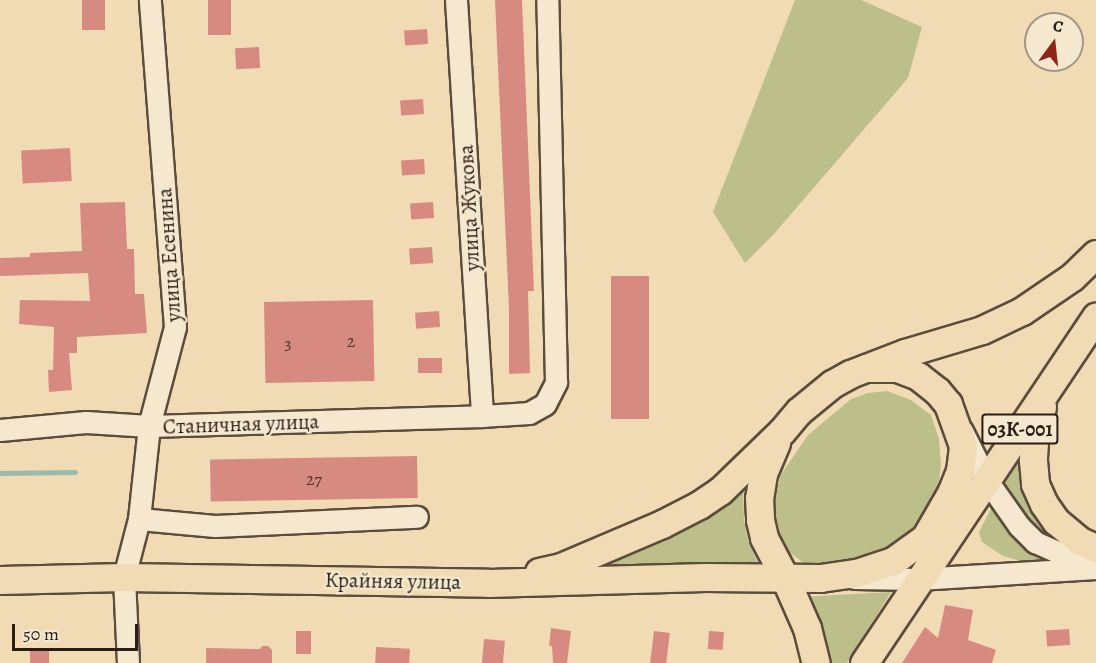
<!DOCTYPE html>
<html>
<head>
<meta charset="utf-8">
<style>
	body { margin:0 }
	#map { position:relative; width:1096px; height:663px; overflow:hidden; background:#f0dbb5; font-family:Alegreya,serif }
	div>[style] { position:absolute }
	.green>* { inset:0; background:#bdbf8b }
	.stream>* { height:5px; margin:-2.5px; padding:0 2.5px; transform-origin:2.5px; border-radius:2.5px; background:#9abbac }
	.building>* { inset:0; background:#d78b80; transform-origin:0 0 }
	.roads { filter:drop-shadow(2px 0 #5b4c3c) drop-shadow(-2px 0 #5b4c3c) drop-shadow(0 2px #5b4c3c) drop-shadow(0 -2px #5b4c3c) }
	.minor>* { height:21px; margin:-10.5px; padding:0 10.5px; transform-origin:10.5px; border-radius:10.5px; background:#f5e8cf }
	.major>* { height:27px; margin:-13.5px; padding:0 13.5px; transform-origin:13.5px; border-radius:13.5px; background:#f0dbb5 }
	span { translate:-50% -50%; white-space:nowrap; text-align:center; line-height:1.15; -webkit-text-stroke:4.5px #f5e8cf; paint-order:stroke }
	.number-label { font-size:18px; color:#54382f }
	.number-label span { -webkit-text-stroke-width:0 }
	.shield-label span { padding:2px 4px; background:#f5e8cf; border:2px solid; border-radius:4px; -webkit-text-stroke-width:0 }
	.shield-label { font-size:20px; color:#291d14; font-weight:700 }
	.street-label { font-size:21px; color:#291d14 }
	.north { position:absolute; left:1024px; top:12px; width:60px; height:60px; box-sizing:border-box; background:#f5e8cf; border:2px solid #a39784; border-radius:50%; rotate:15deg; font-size:16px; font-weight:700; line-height:24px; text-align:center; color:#291d14 }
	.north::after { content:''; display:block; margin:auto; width:21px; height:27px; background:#8f2418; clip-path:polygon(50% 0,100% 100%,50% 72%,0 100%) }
	.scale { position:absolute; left:12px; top:624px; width:126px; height:27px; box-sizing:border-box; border:3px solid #291d14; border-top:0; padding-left:8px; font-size:18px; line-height:21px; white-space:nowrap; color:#291d14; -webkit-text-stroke:4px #f5e8cf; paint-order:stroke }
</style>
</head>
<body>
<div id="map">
	<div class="green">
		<div style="clip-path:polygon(795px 0,861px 0,922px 27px,908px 78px,774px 234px,745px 263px,713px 212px)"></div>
		<div style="clip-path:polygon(887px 391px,911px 400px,931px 415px,939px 439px,941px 466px,937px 495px,925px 525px,890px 553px,826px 567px,805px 564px,787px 550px,774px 531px,774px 506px,780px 476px,808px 435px,851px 399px,868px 393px)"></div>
		<div style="clip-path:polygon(1027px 445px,1068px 550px,1047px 543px,1000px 488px)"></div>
		<div style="clip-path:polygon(743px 489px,744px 520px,749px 544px,762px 571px,556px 576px,685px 526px)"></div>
		<div style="clip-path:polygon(995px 501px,1053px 562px,1021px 561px,1003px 556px,982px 542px,979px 532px)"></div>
		<div style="clip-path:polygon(891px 592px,847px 663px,830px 663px,822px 633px,799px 597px)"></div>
	</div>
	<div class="stream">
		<div style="left:0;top:473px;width:75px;rotate:-0.8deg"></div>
	</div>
	<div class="building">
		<div style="left:82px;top:0;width:23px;height:30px"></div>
		<div style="left:208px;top:0;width:23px;height:35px"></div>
		<div style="clip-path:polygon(495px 0,522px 0,534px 291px,528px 291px,530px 373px,509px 374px,509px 309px)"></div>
		<div style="left:427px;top:29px;width:15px;height:23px;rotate:86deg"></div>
		<div style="left:259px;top:47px;width:21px;height:24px;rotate:87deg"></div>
		<div style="left:423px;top:99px;width:15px;height:23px;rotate:86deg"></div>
		<div style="left:70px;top:148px;width:33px;height:49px;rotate:87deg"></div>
		<div style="left:424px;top:159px;width:15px;height:23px;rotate:86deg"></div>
		<div style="clip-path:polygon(125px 202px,127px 249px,134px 249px,135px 294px,144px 294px,147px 333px,77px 337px,77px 353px,69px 353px,72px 390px,49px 392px,48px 370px,53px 370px,54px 327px,19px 324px,20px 300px,90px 301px,88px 273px,0 276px,0 258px,30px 257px,30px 253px,82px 251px,80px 203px)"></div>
		<div style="left:433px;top:202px;width:16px;height:23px;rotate:86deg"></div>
		<div style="left:432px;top:247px;width:16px;height:23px;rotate:86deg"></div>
		<div style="left:611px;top:276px;width:38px;height:143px"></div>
		<div style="left:373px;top:300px;width:81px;height:109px;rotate:89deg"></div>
		<div style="left:439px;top:311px;width:16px;height:24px;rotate:86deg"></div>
		<div style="left:442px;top:358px;width:15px;height:24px;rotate:90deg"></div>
		<div style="left:417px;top:456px;width:42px;height:207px;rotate:89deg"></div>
		<div style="clip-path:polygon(945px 605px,973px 610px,968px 640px,996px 650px,992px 663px,902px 663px,925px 627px,938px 638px)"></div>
		<div style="clip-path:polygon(551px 628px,571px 631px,567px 663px,553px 663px,552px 646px,549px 646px)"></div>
		<div style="left:1069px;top:629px;width:16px;height:23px;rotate:86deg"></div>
		<div style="left:296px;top:631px;width:15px;height:23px"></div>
		<div style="left:654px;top:631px;width:16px;height:32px;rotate:7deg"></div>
		<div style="left:709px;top:631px;width:15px;height:18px;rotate:4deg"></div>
		<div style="left:484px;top:639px;width:21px;height:24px;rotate:5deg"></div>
		<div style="clip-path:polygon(262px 646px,268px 646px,272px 650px,272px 663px,206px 663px,206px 648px,260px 649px)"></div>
		<div style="left:376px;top:647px;width:34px;height:16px;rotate:3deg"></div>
		<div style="left:30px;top:649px;width:19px;height:14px"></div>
	</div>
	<div class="roads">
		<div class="minor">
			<div style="left:456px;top:0;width:417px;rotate:86.4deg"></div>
			<div style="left:0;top:430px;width:86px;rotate:-5.3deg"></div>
			<div style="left:86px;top:422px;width:63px;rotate:3.6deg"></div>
			<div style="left:149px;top:426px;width:333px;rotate:-1.7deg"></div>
			<div style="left:482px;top:416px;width:47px;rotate:-3.7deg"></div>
			<div style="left:529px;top:413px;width:18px;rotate:-29deg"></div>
			<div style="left:545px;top:404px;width:25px;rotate:-63deg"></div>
			<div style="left:556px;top:382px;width:382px;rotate:-91.3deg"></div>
			<div style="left:962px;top:431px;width:54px;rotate:63.4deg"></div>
			<div style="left:986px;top:479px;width:57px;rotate:54.9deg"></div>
			<div style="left:1019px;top:526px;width:23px;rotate:45deg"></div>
			<div style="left:1035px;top:542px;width:24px;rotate:24deg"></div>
			<div style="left:1057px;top:552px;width:40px;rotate:12deg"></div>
			<div style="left:139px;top:519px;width:76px;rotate:5.3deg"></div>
			<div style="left:215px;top:526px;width:202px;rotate:-2.6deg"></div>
			<div style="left:854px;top:578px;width:64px;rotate:0.9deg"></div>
			<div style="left:918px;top:579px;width:178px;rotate:-3.5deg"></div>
			<div style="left:128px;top:663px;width:86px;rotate:-92.7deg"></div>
			<div style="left:124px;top:577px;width:60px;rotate:-75.5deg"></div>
			<div style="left:139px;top:519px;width:94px;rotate:-83.9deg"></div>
			<div style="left:149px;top:426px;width:102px;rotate:-75.3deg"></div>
			<div style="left:175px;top:327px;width:328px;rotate:-94.4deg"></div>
		</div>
		<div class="major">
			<div style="left:1042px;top:407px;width:23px;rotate:108deg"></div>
			<div style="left:1035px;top:429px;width:31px;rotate:94deg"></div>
			<div style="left:1033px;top:460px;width:24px;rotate:85deg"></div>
			<div style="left:1035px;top:484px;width:22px;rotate:66deg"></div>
			<div style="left:1044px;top:504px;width:21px;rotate:55deg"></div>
			<div style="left:1056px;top:521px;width:31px;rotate:40deg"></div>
			<div style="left:1080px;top:541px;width:17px;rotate:24deg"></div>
			<div style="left:776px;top:443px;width:34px;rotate:113deg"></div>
			<div style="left:763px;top:474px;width:24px;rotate:99deg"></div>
			<div style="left:759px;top:498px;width:22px;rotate:87deg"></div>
			<div style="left:760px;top:520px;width:18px;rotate:77deg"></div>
			<div style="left:764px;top:538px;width:45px;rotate:62.3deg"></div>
			<div style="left:785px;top:578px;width:55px;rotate:66.3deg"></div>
			<div style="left:807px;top:628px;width:36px;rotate:76deg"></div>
			<div style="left:539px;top:572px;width:23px;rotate:-13deg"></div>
			<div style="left:561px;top:567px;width:110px;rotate:-23.1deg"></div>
			<div style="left:662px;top:524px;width:42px;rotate:-27.2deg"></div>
			<div style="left:699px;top:505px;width:25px;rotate:-34deg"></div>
			<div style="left:720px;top:491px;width:86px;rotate:-44.1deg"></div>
			<div style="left:782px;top:431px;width:26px;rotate:-50deg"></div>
			<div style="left:799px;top:411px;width:43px;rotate:-39.3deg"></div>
			<div style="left:832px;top:384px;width:21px;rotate:-29deg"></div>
			<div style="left:850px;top:374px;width:59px;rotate:-20.9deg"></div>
			<div style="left:905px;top:353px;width:80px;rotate:-16.6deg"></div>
			<div style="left:982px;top:330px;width:44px;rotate:-25.4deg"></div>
			<div style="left:1022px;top:311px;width:60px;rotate:-34.2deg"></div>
			<div style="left:1072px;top:277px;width:33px;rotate:-44deg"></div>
			<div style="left:0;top:580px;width:124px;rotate:-1.4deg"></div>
			<div style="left:124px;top:577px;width:365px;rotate:0.9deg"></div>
			<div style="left:489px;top:583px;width:216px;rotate:-1.6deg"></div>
			<div style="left:705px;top:577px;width:115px;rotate:0.5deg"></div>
			<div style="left:820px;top:578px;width:36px;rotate:-8deg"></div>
			<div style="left:856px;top:573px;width:39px;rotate:-18deg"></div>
			<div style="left:893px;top:561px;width:39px;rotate:-36deg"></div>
			<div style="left:925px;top:538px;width:52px;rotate:-60deg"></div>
			<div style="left:951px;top:493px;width:24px;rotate:-68deg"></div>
			<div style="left:960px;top:471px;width:25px;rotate:-83deg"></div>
			<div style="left:963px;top:446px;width:45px;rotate:-109.7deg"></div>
			<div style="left:948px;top:404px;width:17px;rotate:-130deg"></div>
			<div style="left:937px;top:391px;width:24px;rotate:-142deg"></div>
			<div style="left:918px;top:376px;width:22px;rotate:-159deg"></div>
			<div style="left:897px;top:368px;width:31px;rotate:180deg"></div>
			<div style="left:864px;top:663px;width:417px;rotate:-56.2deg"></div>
		</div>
	</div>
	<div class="number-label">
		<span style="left:351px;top:341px">2</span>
		<span style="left:288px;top:343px">3</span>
		<span style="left:314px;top:479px">27</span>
	</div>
	<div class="shield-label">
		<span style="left:1020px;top:429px">03К-001</span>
	</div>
	<div class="street-label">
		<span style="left:469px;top:208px;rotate:-93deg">улица Жукова</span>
		<span style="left:169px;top:255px;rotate:-94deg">улица Есенина</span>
		<span style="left:241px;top:424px;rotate:-2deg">Станичная улица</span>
		<span style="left:393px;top:581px;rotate:1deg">Крайняя улица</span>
	</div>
	<div class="north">С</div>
	<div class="scale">50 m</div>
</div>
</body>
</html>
